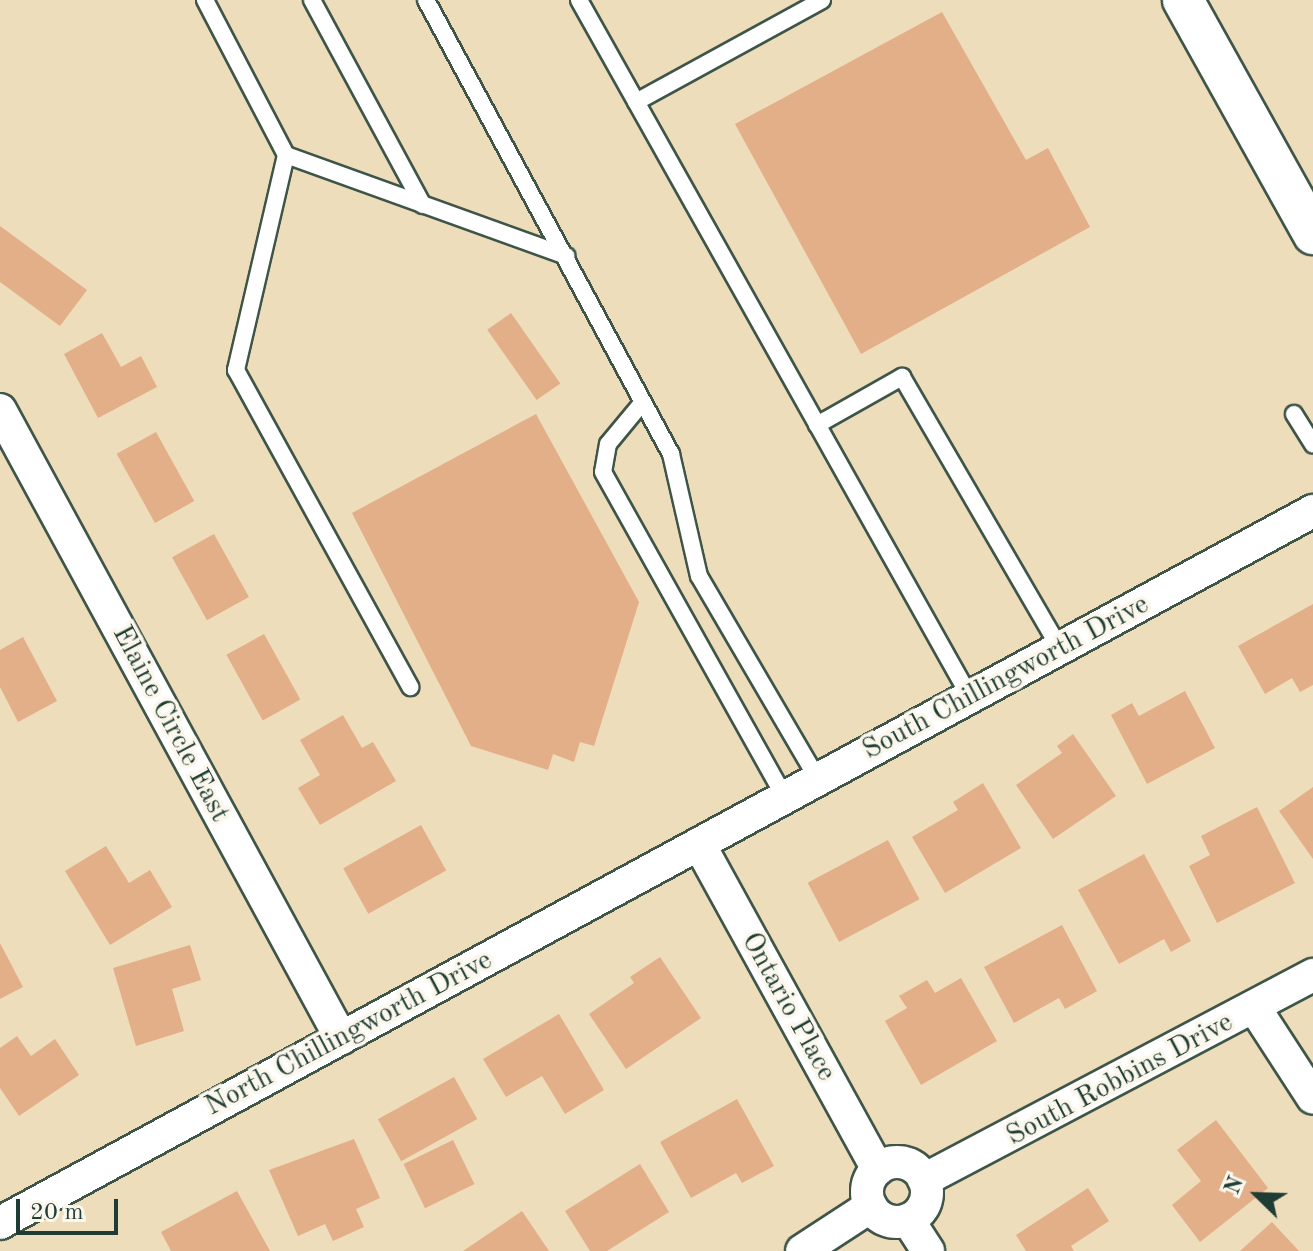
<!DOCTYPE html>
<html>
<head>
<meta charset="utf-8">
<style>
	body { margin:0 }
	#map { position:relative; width:1313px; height:1251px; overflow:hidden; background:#edb; font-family:"Old Standard TT",serif }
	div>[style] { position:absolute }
	.building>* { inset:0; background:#e3af88; transform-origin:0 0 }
	.roads { filter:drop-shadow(2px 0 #3e5548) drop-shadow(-2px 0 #3e5548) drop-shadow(0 2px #3e5548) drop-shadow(0 -2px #3e5548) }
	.service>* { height:16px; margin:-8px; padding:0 8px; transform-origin:8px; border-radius:8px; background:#fff }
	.minor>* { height:32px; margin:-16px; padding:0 16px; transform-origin:16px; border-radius:16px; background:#fff }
	.minor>.ring { margin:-16px; padding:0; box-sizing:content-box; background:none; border:32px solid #fff; border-radius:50% }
	.tertiary>* { height:40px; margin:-20px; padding:0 20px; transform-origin:20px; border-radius:20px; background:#fff }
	span { translate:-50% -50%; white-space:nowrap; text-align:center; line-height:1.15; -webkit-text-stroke:7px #fbf7ec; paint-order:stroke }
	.street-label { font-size:28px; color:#1f3d34 }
	.north { position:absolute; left:1217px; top:1155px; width:80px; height:80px; -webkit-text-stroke:6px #fbf7ec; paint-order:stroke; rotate:293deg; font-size:22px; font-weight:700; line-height:32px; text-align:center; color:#1f3d34 }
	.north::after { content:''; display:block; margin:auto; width:28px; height:36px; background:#1f3d34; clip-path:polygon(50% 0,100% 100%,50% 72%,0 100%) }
	.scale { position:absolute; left:16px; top:1199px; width:102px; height:36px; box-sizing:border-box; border:4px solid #1f3d34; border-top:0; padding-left:10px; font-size:24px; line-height:28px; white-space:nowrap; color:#1f3d34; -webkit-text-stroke:6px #fbf7ec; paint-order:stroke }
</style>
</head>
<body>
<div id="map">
	<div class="building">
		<div style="clip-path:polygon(942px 12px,1026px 160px,1048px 148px,1090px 227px,861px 354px,735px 124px)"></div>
		<div style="clip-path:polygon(0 226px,87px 290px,60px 326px,0 282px)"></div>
		<div style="left:511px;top:313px;width:86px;height:29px;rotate:55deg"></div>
		<div style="clip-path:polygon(102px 333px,121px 367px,141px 356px,157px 387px,98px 418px,64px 354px)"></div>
		<div style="clip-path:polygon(536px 414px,639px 602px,594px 746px,580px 742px,574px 762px,553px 754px,548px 770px,471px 746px,352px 513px)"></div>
		<div style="left:156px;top:432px;width:79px;height:45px;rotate:61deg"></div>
		<div style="left:214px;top:534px;width:72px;height:48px;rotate:61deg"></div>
		<div style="clip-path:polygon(1313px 604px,1313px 685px,1300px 692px,1292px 678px,1265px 694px,1238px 646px)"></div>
		<div style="left:264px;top:634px;width:75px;height:43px;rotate:61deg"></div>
		<div style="clip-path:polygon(23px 637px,57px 701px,18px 722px,0 687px,0 650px)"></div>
		<div style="clip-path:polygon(1185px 691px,1215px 748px,1147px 784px,1111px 715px,1132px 703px,1139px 716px)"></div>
		<div style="clip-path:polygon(343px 715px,362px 748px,373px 742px,396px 781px,320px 825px,298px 788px,320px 775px,300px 740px)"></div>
		<div style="clip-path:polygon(1073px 734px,1116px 796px,1053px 839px,1016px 785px,1062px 753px,1057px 746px)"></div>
		<div style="clip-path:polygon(983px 783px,1021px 848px,945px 893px,912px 837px,958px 810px,953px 802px)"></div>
		<div style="clip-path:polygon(1313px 787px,1313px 859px,1279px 811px)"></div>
		<div style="clip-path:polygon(1257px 807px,1295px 883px,1217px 923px,1189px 866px,1210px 855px,1201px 836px)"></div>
		<div style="left:421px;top:825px;width:52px;height:89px;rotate:61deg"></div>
		<div style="left:888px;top:840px;width:67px;height:91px;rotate:62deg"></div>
		<div style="clip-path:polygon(106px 846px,129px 883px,150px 870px,172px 907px,110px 945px,65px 871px)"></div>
		<div style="clip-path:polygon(1144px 854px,1191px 941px,1171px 952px,1164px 939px,1119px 964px,1078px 890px)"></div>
		<div style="clip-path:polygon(1062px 925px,1097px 991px,1065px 1009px,1059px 998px,1014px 1023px,984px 967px)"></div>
		<div style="clip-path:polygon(0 943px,23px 987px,0 999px)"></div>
		<div style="clip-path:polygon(190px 945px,201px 980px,172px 989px,184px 1031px,136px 1046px,113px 968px)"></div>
		<div style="clip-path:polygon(660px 957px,701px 1018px,626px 1069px,589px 1014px,634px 983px,630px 977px)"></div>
		<div style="clip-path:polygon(961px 978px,997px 1041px,921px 1085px,885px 1021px,907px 1008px,899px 996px,927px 980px,935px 993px)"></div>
		<div style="clip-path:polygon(559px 1014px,604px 1090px,565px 1114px,542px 1076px,506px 1097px,483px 1059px)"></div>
		<div style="clip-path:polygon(17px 1036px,31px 1056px,55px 1039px,79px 1075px,19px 1116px,0 1088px,0 1048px)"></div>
		<div style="left:454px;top:1077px;width:48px;height:87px;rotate:61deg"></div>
		<div style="clip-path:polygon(737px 1099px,774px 1166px,742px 1183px,736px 1173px,691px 1198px,660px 1142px)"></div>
		<div style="clip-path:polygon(1216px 1120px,1268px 1188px,1200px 1242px,1172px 1205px,1201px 1181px,1177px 1150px)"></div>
		<div style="clip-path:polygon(354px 1139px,380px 1198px,356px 1209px,364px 1227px,333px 1241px,325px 1224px,298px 1236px,269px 1170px)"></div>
		<div style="left:453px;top:1140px;width:49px;height:55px;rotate:64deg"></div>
		<div style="clip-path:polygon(640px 1164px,669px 1212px,607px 1251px,590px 1251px,565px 1211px)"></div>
		<div style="clip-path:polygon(1088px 1188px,1109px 1221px,1071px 1246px,1074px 1251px,1026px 1251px,1016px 1235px)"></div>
		<div style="clip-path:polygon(237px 1191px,270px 1251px,171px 1251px,161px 1232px)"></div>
		<div style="clip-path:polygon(522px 1211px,549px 1251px,463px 1251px)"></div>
		<div style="clip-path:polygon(1272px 1222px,1299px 1251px,1240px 1251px)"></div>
	</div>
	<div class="roads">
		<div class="service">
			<div style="left:205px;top:0;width:175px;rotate:62.4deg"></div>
			<div style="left:286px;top:155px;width:221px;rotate:103.1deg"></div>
			<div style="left:236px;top:370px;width:362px;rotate:61.2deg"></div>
			<div style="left:312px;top:0;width:233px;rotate:61.6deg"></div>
			<div style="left:426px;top:0;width:516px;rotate:61.65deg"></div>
			<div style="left:671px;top:454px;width:125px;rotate:77.1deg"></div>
			<div style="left:699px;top:576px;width:236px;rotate:59.7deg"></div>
			<div style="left:579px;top:0;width:799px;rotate:60.71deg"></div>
			<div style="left:636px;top:102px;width:212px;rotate:-28.7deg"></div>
			<div style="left:286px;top:155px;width:298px;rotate:19.8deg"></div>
			<div style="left:642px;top:403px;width:53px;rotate:129.7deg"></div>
			<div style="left:608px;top:444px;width:28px;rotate:100deg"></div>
			<div style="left:603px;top:472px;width:373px;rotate:60.8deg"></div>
			<div style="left:1294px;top:414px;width:36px;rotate:58deg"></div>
			<div style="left:817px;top:425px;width:98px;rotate:-29.5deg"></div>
			<div style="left:902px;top:377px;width:315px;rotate:59.8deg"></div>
		</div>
		<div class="minor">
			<div style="left:0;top:410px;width:715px;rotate:61.5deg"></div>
			<div style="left:699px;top:844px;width:371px;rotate:61.2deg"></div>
			<div style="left:1254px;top:1007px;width:108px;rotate:57deg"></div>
			<div class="ring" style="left:867px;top:1162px;width:28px;height:28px"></div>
			<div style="left:924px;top:1180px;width:440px;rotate:-27.8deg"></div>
			<div style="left:908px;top:1220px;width:37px;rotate:57deg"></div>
			<div style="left:0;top:1223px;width:1494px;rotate:-28.47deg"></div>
			<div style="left:802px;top:1251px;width:82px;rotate:-33.1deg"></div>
		</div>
		<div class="tertiary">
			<div style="left:1183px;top:0;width:268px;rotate:60.9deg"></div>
		</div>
	</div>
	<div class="street-label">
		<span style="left:1006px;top:678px;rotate:-28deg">South Chillingworth Drive</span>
		<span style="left:170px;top:724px;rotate:62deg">Elaine Circle East</span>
		<span style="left:788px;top:1007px;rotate:61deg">Ontario Place</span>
		<span style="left:349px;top:1034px;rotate:-28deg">North Chillingworth Drive</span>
		<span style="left:1120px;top:1080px;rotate:-28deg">South Robbins Drive</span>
	</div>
	<div class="north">N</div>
	<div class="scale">20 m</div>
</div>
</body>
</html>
